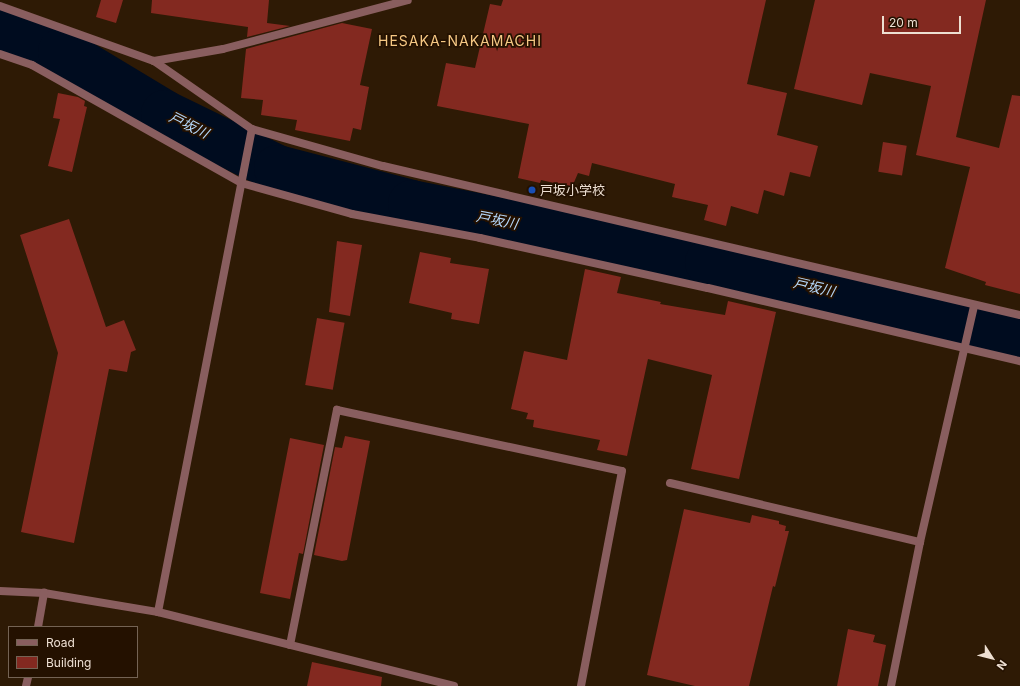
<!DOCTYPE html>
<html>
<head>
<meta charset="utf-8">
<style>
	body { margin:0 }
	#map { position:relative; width:1020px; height:686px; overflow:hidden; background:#2e1a05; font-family:Inter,"Noto Sans JP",sans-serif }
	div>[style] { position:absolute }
	.river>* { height:47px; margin:-23.5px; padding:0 23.5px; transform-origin:23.5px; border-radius:23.5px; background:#000c1f }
	.building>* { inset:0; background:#832920; transform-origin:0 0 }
	.street>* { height:8px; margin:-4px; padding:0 4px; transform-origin:4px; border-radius:4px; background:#895e5f }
	.dots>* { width:11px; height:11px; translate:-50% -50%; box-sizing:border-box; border:2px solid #241100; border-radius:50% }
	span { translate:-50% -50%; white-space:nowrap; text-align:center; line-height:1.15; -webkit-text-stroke:3.5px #241100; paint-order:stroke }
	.poi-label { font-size:13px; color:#eddfd2 }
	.left { translate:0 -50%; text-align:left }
	.neighbourhood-label { font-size:14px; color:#f6c884; letter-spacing:1px }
	.water-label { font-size:14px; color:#b5d8fb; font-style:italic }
	.legend { position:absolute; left:8px; top:626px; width:130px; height:52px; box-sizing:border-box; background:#241100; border:1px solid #746354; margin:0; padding:5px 7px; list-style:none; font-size:12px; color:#eddfd2 }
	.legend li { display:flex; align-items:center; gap:8px; height:20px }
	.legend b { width:20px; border:1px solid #746354 }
	.north { position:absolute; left:972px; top:638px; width:40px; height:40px; -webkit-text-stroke:3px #241100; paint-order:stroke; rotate:126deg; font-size:11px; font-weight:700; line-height:16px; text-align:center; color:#eddfd2 }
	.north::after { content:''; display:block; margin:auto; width:14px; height:18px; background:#eddfd2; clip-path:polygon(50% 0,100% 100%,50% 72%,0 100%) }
	.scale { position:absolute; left:882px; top:16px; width:79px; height:18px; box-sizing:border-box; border:2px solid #eddfd2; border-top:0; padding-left:5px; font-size:12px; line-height:14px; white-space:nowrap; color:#eddfd2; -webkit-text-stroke:3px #241100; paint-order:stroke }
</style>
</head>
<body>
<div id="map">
	<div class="river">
		<div style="left:0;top:31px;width:64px;rotate:18.2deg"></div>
		<div style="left:61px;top:51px;width:120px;rotate:31deg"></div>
		<div style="left:164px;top:113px;width:126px;rotate:26deg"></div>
		<div style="left:277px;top:168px;width:138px;rotate:14.6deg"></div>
		<div style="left:411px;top:203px;width:303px;rotate:11.2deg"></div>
		<div style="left:708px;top:262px;width:321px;rotate:13.3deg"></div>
	</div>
	<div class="building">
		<div style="clip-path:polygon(101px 0,123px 0,116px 23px,96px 17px)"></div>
		<div style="clip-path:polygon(152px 0,269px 0,267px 23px,290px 26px,247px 37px,248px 27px,151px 13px)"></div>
		<div style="clip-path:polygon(503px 0,766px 0,747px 84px,787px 93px,777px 135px,818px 146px,810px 177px,790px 172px,784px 196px,764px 190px,758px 214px,731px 206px,726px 226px,704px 220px,708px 205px,672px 197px,675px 184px,592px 163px,589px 176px,578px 173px,572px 187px,541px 180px,540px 183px,518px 178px,529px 124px,437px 106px,446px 63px,475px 68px,490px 4px,501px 6px)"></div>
		<div style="clip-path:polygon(815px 0,986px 0,956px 137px,999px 148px,1012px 95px,1020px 96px,1020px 294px,985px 285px,986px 282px,945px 268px,970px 167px,916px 155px,931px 86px,870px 73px,862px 105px,794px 89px)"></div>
		<div style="clip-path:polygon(342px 23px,372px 29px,360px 85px,369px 87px,361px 130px,353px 128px,350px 141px,295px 130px,297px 120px,261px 115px,263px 100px,241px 98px,246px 49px)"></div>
		<div style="clip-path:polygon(58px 93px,78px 97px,85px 101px,84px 106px,87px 107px,72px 172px,48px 166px,60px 119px,53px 118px)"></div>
		<div style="left:883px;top:142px;width:24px;height:30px;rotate:9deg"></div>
		<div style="clip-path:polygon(69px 219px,106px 327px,124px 320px,136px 350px,131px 352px,127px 372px,109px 369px,74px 543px,21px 532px,58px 353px,20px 235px)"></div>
		<div style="clip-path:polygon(337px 241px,362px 245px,350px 316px,329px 312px)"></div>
		<div style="clip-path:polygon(420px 252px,451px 258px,450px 263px,489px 269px,479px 324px,451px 319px,452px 313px,409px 303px)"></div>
		<div style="clip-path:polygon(585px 269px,621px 277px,617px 293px,661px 302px,660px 304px,725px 315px,728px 301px,776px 312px,739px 479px,691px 469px,712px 375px,648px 359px,627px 456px,597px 450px,600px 440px,533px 427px,534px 420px,526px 419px,528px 413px,511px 409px,524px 351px,567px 360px)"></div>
		<div style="left:317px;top:318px;width:28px;height:68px;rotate:10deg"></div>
		<div style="clip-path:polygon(345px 436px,370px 441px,347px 560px,342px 561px,314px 555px,335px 447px,342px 448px)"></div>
		<div style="clip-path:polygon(290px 438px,324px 445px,303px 554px,299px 553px,290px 599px,260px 593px)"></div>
		<div style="clip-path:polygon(684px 509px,750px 523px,752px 515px,779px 521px,779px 524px,786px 526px,785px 531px,789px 531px,775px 587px,773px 586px,749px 686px,695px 686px,647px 675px)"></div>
		<div style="clip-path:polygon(848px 629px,875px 635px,873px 642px,886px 645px,878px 686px,837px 686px)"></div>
		<div style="clip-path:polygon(312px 662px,382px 677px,381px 686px,307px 686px)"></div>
	</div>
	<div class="street">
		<div style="left:0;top:6px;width:164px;rotate:19.7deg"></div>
		<div style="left:154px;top:61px;width:119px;rotate:34.8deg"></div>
		<div style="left:252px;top:129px;width:136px;rotate:15.8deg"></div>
		<div style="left:383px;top:166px;width:654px;rotate:13.17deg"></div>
		<div style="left:0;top:54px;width:34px;rotate:19deg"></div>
		<div style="left:32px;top:65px;width:240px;rotate:29.4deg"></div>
		<div style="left:241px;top:183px;width:115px;rotate:15.6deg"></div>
		<div style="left:352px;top:214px;width:130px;rotate:10.6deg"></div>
		<div style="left:480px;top:238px;width:233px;rotate:12.4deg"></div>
		<div style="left:708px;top:288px;width:320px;rotate:13.2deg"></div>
		<div style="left:154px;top:61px;width:70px;rotate:-9.9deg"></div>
		<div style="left:223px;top:49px;width:191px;rotate:-14.8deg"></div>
		<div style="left:670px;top:483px;width:257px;rotate:13.3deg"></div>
		<div style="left:0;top:591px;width:44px;rotate:2.6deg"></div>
		<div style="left:44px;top:593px;width:116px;rotate:9.5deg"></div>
		<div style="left:158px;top:612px;width:305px;rotate:14deg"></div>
		<div style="left:158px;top:612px;width:492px;rotate:-79deg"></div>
		<div style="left:38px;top:627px;width:35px;rotate:-80deg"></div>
		<div style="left:290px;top:645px;width:240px;rotate:-78.7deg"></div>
		<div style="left:337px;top:410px;width:291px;rotate:12.1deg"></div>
		<div style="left:622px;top:471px;width:219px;rotate:100.8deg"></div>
		<div style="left:26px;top:686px;width:9px;rotate:-77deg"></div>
		<div style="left:891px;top:686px;width:147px;rotate:-78.6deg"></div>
		<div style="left:920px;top:542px;width:242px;rotate:-77.1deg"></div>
	</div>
	<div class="dots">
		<div style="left:532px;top:190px;background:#1a4fb4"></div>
	</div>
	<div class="poi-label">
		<span class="left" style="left:540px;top:190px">戸坂小学校</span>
	</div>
	<div class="neighbourhood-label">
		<span style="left:460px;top:41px">HESAKA-NAKAMACHI</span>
	</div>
	<div class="water-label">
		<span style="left:189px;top:125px;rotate:26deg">戸坂川</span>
		<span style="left:497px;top:220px;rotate:11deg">戸坂川</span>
		<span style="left:814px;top:287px;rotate:13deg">戸坂川</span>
	</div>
	<ul class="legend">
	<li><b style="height:5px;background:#895e5f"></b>Road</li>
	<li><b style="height:11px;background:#832920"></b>Building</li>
	</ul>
	<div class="north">N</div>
	<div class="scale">20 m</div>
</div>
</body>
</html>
